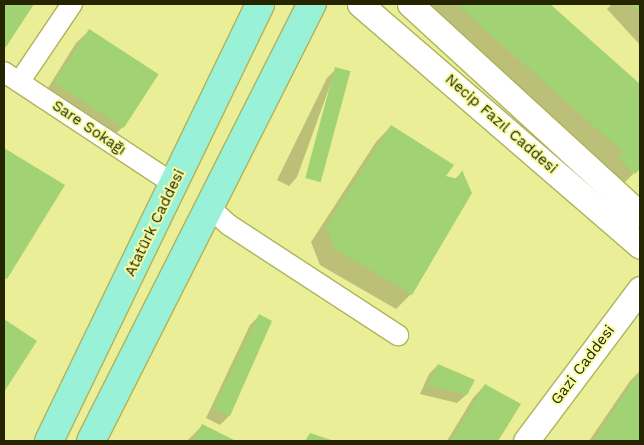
<!DOCTYPE html>
<html>
<head>
<meta charset="utf-8">
<style>
	body { margin:0 }
	#map { position:relative; width:644px; height:445px; overflow:hidden; background:#eaef97; font-family:"Work Sans",sans-serif }
	div>[style] { position:absolute }
	.shadow>* { inset:0; background:#0003 }
	.building>* { inset:0; background:#a1d273; transform-origin:0 0 }
	.roads { filter:drop-shadow(1px 0 #afb35d) drop-shadow(-1px 0 #afb35d) drop-shadow(0 1px #afb35d) drop-shadow(0 -1px #afb35d) }
	.minor>* { height:20px; margin:-10px; padding:0 10px; transform-origin:10px; border-radius:10px; background:#fff }
	.tertiary>* { height:25px; margin:-12.5px; padding:0 12.5px; transform-origin:12.5px; border-radius:12.5px; background:#fff }
	.primary>* { height:28px; margin:-14px; padding:0 14px; transform-origin:14px; border-radius:14px; background:#99f1d8 }
	span { translate:-50% -50%; white-space:nowrap; text-align:center; line-height:1.15; -webkit-text-stroke:4px #f7fca4; paint-order:stroke }
	.street-label { font-size:15px; color:#252601 }
	.frame { position:absolute; inset:0; border:5px solid #252601; pointer-events:none }
</style>
</head>
<body>
<div id="map">
	<div class="shadow">
		<div style="clip-path:polygon(4px 4px,33px 4px,4px 47px)"></div>
		<div style="clip-path:polygon(423px 4px,548px 4px,640px 86px,640px 167px,619px 188px,603px 174px,608px 168px)"></div>
		<div style="clip-path:polygon(612px 4px,640px 4px,640px 45px,607px 9px)"></div>
		<div style="clip-path:polygon(89px 31px,157px 75px,124px 126px,111px 138px,43px 96px,76px 43px)"></div>
		<div style="clip-path:polygon(336px 69px,297px 177px,289px 186px,277px 180px,327px 78px)"></div>
		<div style="clip-path:polygon(391px 126px,444px 177px,455px 179px,462px 172px,411px 294px,396px 309px,320px 265px,311px 242px,376px 142px)"></div>
		<div style="clip-path:polygon(4px 149px,63px 186px,4px 281px)"></div>
		<div style="clip-path:polygon(259px 316px,271px 321px,229px 416px,220px 425px,206px 418px,250px 325px)"></div>
		<div style="clip-path:polygon(4px 321px,35px 341px,4px 390px)"></div>
		<div style="clip-path:polygon(438px 365px,466px 395px,457px 403px,420px 394px,429px 374px)"></div>
		<div style="clip-path:polygon(640px 371px,640px 441px,589px 441px,630px 381px)"></div>
		<div style="clip-path:polygon(485px 385px,519px 404px,497px 441px,447px 441px,473px 398px)"></div>
		<div style="clip-path:polygon(203px 425px,234px 441px,187px 441px)"></div>
	</div>
	<div class="building">
		<div style="clip-path:polygon(4px 4px,34px 4px,6px 47px,4px 46px)"></div>
		<div style="clip-path:polygon(456px 4px,550px 4px,640px 84px,640px 169px,635px 174px,618px 158px,623px 152px)"></div>
		<div style="clip-path:polygon(631px 4px,640px 4px,640px 14px)"></div>
		<div style="left:89px;top:29px;width:83px;height:64px;rotate:33deg"></div>
		<div style="left:335px;top:67px;width:16px;height:115px;rotate:15deg"></div>
		<div style="clip-path:polygon(391px 125px,454px 165px,446px 176px,458px 179px,462px 170px,472px 193px,412px 295px,335px 249px,326px 226px)"></div>
		<div style="clip-path:polygon(4px 148px,65px 185px,7px 279px,4px 277px)"></div>
		<div style="clip-path:polygon(259px 314px,272px 321px,230px 416px,213px 409px)"></div>
		<div style="clip-path:polygon(4px 319px,37px 341px,4px 392px)"></div>
		<div style="clip-path:polygon(438px 364px,475px 380px,467px 395px,428px 386px)"></div>
		<div style="clip-path:polygon(640px 371px,640px 441px,593px 441px)"></div>
		<div style="clip-path:polygon(485px 384px,521px 404px,498px 441px,451px 441px)"></div>
		<div style="clip-path:polygon(202px 424px,236px 441px,193px 441px)"></div>
		<div style="clip-path:polygon(310px 433px,334px 441px,305px 441px)"></div>
	</div>
	<div class="roads">
		<div class="minor">
			<div style="left:4px;top:72px;width:204px;rotate:33.4deg"></div>
			<div style="left:20px;top:81px;width:93px;rotate:-56deg"></div>
			<div style="left:210px;top:208px;width:25px;rotate:42deg"></div>
			<div style="left:229px;top:225px;width:202px;rotate:33.1deg"></div>
		</div>
		<div class="tertiary">
			<div style="left:360px;top:4px;width:370px;rotate:40.8deg"></div>
			<div style="left:410px;top:4px;width:312px;rotate:42.5deg"></div>
			<div style="left:526px;top:441px;width:190px;rotate:-53.1deg"></div>
		</div>
		<div class="primary">
			<div style="left:49px;top:441px;width:485px;rotate:-64.2deg"></div>
			<div style="left:91px;top:441px;width:490px;rotate:-63.2deg"></div>
		</div>
	</div>
	<div class="street-label">
		<span style="left:501px;top:124px;rotate:41deg">Necip Fazıl Caddesi</span>
		<span style="left:89px;top:128px;rotate:34deg">Sare Sokağı</span>
		<span style="left:155px;top:223px;rotate:-64deg">Atatürk Caddesi</span>
		<span style="left:583px;top:365px;rotate:-53deg">Gazi Caddesi</span>
	</div>
	<div class="frame"></div>
</div>
</body>
</html>
